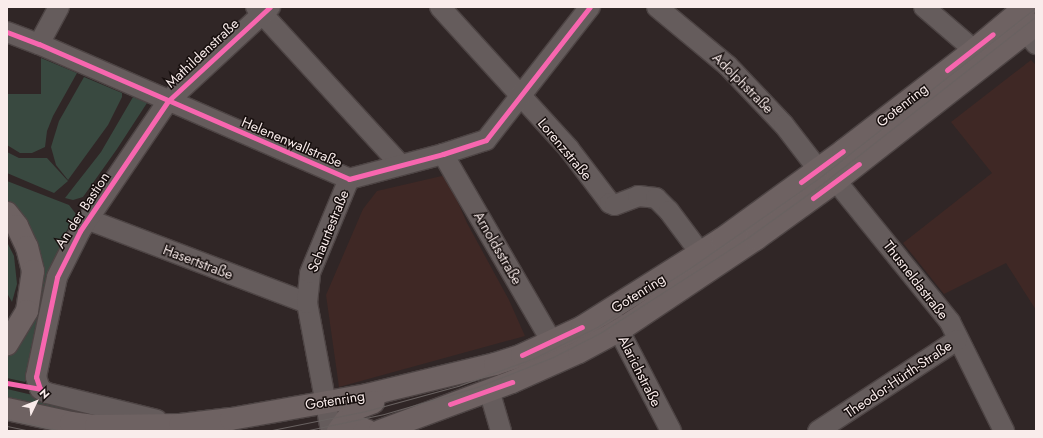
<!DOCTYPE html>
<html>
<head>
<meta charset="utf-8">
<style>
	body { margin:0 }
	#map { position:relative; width:1043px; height:438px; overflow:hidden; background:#302626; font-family:Jost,sans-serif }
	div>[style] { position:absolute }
	.built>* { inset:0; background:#3f2825 }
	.green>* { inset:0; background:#394940 }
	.roads { filter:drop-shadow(1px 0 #4d4444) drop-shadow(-1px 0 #4d4444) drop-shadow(0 1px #4d4444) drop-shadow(0 -1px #4d4444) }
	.minor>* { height:20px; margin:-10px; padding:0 10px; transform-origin:10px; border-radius:10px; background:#655c5c }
	.major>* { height:22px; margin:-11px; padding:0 11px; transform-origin:11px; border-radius:11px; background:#6e6262 }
	.tram>* { height:1px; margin:-0.5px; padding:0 0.5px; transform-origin:0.5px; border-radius:0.5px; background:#696261 }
	.cycleway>* { height:5px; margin:-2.5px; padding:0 2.5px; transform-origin:2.5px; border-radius:2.5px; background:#f766af }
	span { translate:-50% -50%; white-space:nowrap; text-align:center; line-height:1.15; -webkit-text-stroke:3px #170f0e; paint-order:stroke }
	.street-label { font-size:14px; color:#f9eceb }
	.frame { position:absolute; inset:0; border:8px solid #f9eceb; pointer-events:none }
	.north { position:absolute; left:16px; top:382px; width:40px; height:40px; -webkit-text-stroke:3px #170f0e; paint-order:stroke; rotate:47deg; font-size:11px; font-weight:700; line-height:16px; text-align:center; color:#f9eceb }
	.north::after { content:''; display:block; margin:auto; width:14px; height:18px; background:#f9eceb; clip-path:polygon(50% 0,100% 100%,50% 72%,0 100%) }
</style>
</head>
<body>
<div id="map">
	<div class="built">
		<div style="clip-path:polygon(1031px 60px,1036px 65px,1036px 310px,1006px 263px,944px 294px,903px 243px,992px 173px,951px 122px)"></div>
		<div style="clip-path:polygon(446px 175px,467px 223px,509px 300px,525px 336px,339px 387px,326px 295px,363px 209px,377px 191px)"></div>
	</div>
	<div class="green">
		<div style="clip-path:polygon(41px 58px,77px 73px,53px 116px,47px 131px,45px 147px,32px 153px,20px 153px,7px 145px,7px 94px,41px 94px)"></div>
		<div style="clip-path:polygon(84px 77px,122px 93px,122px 97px,108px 125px,68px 180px,56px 165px,51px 147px,59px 121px)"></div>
		<div style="clip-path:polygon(133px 97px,147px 103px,117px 149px,83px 197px,73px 200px,65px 198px,101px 152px)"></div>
		<div style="clip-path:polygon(7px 152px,19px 158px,47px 158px,68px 181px,54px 193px,7px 173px)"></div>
		<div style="clip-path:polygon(7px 181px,69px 205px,76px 214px,65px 234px,69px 239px,44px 300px,25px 382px,7px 378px,7px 354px,32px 319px,15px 209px,7px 202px)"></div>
		<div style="clip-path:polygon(7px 242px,14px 256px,17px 284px,12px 302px,7px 293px)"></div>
		<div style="clip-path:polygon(7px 389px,24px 393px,130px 417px,97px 418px,7px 401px)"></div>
	</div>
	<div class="roads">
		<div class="minor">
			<div style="left:256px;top:7px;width:214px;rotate:47.5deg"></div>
			<div style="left:440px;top:7px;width:192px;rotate:47.7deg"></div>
			<div style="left:569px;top:149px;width:68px;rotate:52.8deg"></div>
			<div style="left:610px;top:203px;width:5px;rotate:22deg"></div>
			<div style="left:615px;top:205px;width:25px;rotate:-21deg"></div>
			<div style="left:638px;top:196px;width:18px;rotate:6deg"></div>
			<div style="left:656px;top:198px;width:18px;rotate:45deg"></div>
			<div style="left:669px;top:211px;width:54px;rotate:53.3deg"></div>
			<div style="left:657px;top:7px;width:92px;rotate:39.7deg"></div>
			<div style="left:728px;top:66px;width:81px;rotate:46.5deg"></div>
			<div style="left:784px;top:125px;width:56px;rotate:52.3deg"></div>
			<div style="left:924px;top:7px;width:66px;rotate:40.7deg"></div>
			<div style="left:7px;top:32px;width:34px;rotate:21deg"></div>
			<div style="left:39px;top:44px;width:338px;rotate:23.5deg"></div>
			<div style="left:349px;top:179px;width:97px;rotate:-14.9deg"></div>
			<div style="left:443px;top:154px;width:45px;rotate:-18deg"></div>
			<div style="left:486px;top:140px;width:169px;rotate:-52deg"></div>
			<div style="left:1026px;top:32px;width:16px;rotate:50deg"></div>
			<div style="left:39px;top:44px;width:42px;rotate:-61.6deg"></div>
			<div style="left:443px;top:154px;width:217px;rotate:59.9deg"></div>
			<div style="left:836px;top:181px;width:181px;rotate:51deg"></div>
			<div style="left:950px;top:322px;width:122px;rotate:63.6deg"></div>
			<div style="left:89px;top:220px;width:233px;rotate:20.8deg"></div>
			<div style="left:612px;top:317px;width:128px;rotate:62.6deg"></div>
			<div style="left:489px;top:390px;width:43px;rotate:73.7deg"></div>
			<div style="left:157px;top:420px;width:113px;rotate:-166.2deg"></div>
			<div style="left:47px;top:393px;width:8px;rotate:-150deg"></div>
			<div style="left:40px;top:389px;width:13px;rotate:-108deg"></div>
			<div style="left:36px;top:377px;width:102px;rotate:-78.1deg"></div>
			<div style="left:57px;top:277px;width:51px;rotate:-63.4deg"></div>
			<div style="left:80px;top:231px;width:157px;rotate:-55.9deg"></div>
			<div style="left:168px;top:101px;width:139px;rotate:-42.7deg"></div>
			<div style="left:331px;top:431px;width:130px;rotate:-100.6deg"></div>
			<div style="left:307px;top:303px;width:30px;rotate:-84deg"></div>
			<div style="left:310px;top:273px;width:102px;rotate:-67.5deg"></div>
			<div style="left:818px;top:431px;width:166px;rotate:-33.2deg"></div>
		</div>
		<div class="major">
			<div style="left:7px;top:213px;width:16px;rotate:52deg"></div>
			<div style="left:17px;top:226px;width:23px;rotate:65deg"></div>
			<div style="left:27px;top:247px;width:25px;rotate:76deg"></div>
			<div style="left:33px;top:271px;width:40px;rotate:98.5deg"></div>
			<div style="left:27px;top:311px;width:39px;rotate:121deg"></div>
			<div style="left:7px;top:409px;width:66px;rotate:12.3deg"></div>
			<div style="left:71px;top:423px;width:25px;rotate:7deg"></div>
			<div style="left:96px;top:426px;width:84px;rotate:-0.7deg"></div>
			<div style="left:180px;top:425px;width:51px;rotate:-6.7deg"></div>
			<div style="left:231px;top:419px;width:138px;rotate:-10deg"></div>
			<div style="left:367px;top:395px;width:132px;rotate:-13.6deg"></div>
			<div style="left:495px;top:364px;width:28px;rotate:-18deg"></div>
			<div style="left:522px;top:355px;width:66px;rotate:-25deg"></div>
			<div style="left:582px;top:327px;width:165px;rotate:-32.2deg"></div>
			<div style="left:722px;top:239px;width:150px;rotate:-36deg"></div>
			<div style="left:843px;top:151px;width:165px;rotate:-37.6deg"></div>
			<div style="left:974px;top:50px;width:67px;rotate:-40.1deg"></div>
			<div style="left:353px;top:410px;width:9px;rotate:103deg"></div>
			<div style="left:351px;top:419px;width:8px;rotate:60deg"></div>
			<div style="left:355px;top:426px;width:14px;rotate:21deg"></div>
			<div style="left:338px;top:431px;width:26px;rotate:-54deg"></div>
			<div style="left:353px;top:410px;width:22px;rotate:-21deg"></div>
			<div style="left:380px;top:431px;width:141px;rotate:-20.4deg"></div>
			<div style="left:512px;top:382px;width:73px;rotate:-24.1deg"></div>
			<div style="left:579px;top:352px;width:47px;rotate:-28.2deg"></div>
			<div style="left:620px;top:330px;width:164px;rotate:-33.8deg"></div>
			<div style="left:756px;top:239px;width:99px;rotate:-35.9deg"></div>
			<div style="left:836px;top:181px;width:254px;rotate:-38.1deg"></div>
		</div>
	</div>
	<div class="tram">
		<div style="left:7px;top:419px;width:56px;rotate:12.3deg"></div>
		<div style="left:7px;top:426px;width:24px;rotate:12deg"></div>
		<div style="left:267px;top:431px;width:101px;rotate:-11.4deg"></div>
		<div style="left:366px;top:411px;width:95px;rotate:-15.2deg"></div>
		<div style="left:458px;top:386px;width:81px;rotate:-20.2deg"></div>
		<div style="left:534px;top:358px;width:70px;rotate:-26.2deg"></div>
		<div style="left:597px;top:327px;width:110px;rotate:-32.4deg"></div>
		<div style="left:690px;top:268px;width:157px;rotate:-34.9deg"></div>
		<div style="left:819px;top:178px;width:276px;rotate:-38.2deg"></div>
		<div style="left:304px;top:431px;width:82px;rotate:-12deg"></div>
		<div style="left:384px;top:414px;width:97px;rotate:-16.2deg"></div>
		<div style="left:477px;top:387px;width:82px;rotate:-21.5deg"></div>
		<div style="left:553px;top:357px;width:53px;rotate:-27.1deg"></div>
		<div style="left:600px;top:333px;width:170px;rotate:-32.8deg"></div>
		<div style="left:743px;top:241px;width:97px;rotate:-35.8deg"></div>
		<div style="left:822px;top:184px;width:272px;rotate:-38.1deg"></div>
	</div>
	<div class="cycleway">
		<div style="left:7px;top:32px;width:34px;rotate:21deg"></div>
		<div style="left:39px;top:44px;width:338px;rotate:23.5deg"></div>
		<div style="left:349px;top:179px;width:97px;rotate:-14.9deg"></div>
		<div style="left:443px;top:154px;width:45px;rotate:-18deg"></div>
		<div style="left:486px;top:140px;width:169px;rotate:-52deg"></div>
		<div style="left:947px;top:70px;width:58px;rotate:-38deg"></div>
		<div style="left:801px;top:182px;width:52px;rotate:-36.4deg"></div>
		<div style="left:813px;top:198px;width:57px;rotate:-36.5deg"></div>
		<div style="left:522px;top:355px;width:66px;rotate:-25deg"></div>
		<div style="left:7px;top:383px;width:34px;rotate:10deg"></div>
		<div style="left:40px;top:389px;width:13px;rotate:-108deg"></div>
		<div style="left:36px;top:377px;width:102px;rotate:-78.1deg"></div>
		<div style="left:57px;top:277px;width:51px;rotate:-63.4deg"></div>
		<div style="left:80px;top:231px;width:157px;rotate:-55.9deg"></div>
		<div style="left:168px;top:101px;width:139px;rotate:-42.7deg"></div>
		<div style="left:450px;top:404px;width:66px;rotate:-19.5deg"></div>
	</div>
	<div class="street-label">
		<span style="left:202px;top:53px;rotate:-43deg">Mathildenstraße</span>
		<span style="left:743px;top:83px;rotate:45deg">Adolphstraße</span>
		<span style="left:902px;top:105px;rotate:-38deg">Gotenring</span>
		<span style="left:292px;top:142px;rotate:23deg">Helenenwallstraße</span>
		<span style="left:565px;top:149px;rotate:50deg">Lorenzstraße</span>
		<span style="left:82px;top:210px;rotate:-57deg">An der Bastion</span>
		<span style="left:328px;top:231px;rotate:-68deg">Schaurtestraße</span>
		<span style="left:498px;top:248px;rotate:60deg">Arnoldsstraße</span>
		<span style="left:198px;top:262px;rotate:21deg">Hasertstraße</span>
		<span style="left:916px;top:280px;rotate:52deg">Thusneldastraße</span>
		<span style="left:638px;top:293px;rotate:-32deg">Gotenring</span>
		<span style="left:640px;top:371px;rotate:63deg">Alarichstraße</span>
		<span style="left:898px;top:379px;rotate:-34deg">Theodor-Hürth-Straße</span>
		<span style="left:335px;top:400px;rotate:-9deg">Gotenring</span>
	</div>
	<div class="frame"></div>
	<div class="north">N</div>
</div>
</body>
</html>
